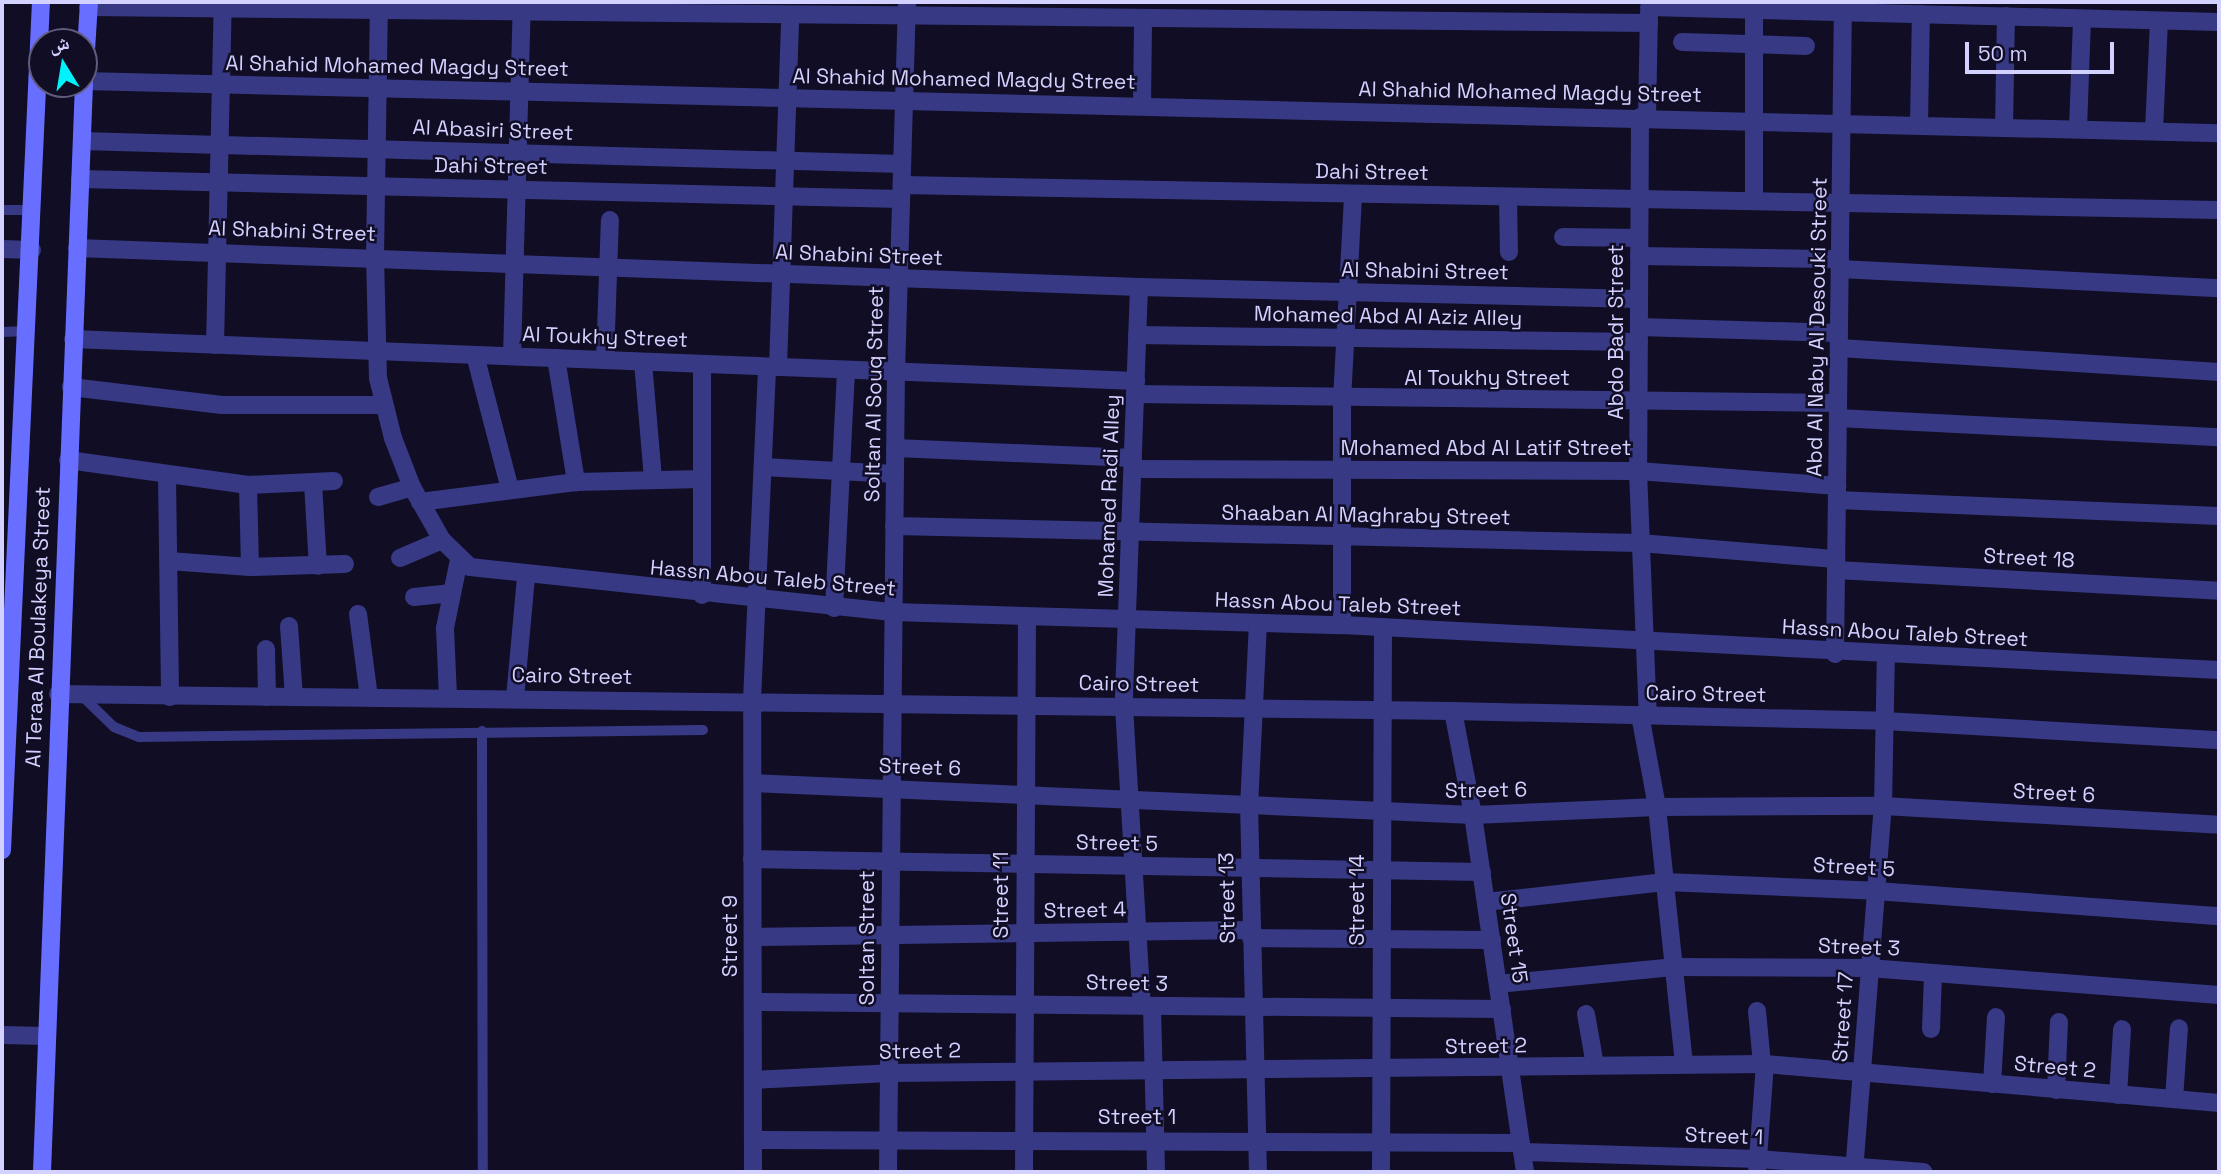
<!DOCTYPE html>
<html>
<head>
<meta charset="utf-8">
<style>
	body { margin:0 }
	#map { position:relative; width:2221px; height:1174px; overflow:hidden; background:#100d24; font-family:"Space Grotesk","Noto Naskh Arabic",sans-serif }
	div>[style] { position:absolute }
	.lane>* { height:10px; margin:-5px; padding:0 5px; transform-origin:5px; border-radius:5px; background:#373985 }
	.street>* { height:18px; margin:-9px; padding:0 9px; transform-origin:9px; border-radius:9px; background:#373985 }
	.secondary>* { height:18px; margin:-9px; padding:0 9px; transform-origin:9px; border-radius:9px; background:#686eff }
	span { translate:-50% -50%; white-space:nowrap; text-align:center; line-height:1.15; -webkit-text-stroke:5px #100d24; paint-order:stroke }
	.street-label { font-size:21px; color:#d3d1ff }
	.frame { position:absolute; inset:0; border:4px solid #d3d1ff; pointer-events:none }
	.north { position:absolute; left:28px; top:28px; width:70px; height:70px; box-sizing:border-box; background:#100d24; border:2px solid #5e5b7c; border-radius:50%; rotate:349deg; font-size:19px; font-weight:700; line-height:28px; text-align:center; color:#d3d1ff }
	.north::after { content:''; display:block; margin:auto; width:24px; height:32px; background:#00f3fc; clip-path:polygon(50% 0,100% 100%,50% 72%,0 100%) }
	.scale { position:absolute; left:1965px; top:42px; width:149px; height:32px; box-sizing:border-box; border:4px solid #d3d1ff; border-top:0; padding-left:9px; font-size:21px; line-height:24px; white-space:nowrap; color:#d3d1ff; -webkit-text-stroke:5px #100d24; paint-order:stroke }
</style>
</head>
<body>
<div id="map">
	<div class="lane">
		<div style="left:2px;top:210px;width:31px"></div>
		<div style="left:2px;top:332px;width:26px;rotate:-2deg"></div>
		<div style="left:81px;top:695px;width:46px;rotate:44.1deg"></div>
		<div style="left:114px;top:727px;width:27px;rotate:22deg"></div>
		<div style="left:139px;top:737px;width:564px;rotate:-0.71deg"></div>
		<div style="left:482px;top:731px;width:441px;rotate:89.9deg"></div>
	</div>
	<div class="street">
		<div style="left:379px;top:2px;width:254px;rotate:90.9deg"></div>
		<div style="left:375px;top:256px;width:122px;rotate:88.6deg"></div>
		<div style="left:378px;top:378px;width:62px;rotate:76deg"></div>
		<div style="left:393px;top:438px;width:53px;rotate:68.8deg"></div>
		<div style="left:412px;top:487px;width:61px;rotate:60.5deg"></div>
		<div style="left:442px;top:540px;width:39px;rotate:44deg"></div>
		<div style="left:470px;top:567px;width:425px;rotate:6.1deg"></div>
		<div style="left:893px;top:612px;width:449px;rotate:1.7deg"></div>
		<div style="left:1342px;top:625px;width:878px;rotate:2.94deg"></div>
		<div style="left:88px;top:7px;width:1561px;rotate:0.59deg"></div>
		<div style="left:1649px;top:7px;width:570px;rotate:1.51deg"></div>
		<div style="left:1682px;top:42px;width:124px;rotate:1.8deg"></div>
		<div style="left:84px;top:81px;width:2136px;rotate:1.4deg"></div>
		<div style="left:1142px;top:105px;width:87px;rotate:-89.3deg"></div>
		<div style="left:1640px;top:117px;width:354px;rotate:90.3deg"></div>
		<div style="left:1638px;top:471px;width:244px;rotate:87.7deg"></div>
		<div style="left:1647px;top:117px;width:105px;rotate:-88.9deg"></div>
		<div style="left:1919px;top:124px;width:110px;rotate:-89deg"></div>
		<div style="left:2004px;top:127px;width:111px;rotate:-89deg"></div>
		<div style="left:2078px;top:129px;width:110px;rotate:-87.9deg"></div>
		<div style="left:2154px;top:131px;width:110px;rotate:-87.4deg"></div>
		<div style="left:82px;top:141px;width:820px;rotate:1.61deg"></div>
		<div style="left:80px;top:179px;width:821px;rotate:1.4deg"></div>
		<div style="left:902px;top:185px;width:1317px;rotate:1.09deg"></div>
		<div style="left:1508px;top:197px;width:55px;rotate:89deg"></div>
		<div style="left:1754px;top:200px;width:198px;rotate:-90deg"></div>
		<div style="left:1563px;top:237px;width:76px;rotate:0.8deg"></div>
		<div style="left:77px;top:248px;width:1063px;rotate:2.1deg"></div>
		<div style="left:1139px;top:287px;width:500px;rotate:1.37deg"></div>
		<div style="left:2px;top:249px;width:30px;rotate:2deg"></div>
		<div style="left:1639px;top:256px;width:201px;rotate:0.9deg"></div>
		<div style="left:1840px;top:269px;width:379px;rotate:2.9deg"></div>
		<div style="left:1139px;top:287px;width:419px;rotate:92.1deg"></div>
		<div style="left:1124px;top:706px;width:300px;rotate:86.6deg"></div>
		<div style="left:1639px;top:327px;width:200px;rotate:1.7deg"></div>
		<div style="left:1137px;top:335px;width:502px;rotate:0.8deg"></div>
		<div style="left:73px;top:339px;width:1064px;rotate:2.26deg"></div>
		<div style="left:215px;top:345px;width:343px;rotate:-88.7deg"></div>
		<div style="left:1839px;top:348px;width:381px;rotate:3.6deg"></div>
		<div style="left:475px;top:355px;width:138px;rotate:75.4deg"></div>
		<div style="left:512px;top:356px;width:354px;rotate:-88.4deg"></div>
		<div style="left:556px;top:358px;width:126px;rotate:80.8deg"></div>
		<div style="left:605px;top:360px;width:140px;rotate:-88deg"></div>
		<div style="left:643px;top:362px;width:116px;rotate:85.1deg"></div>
		<div style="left:702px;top:364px;width:231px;rotate:90deg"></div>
		<div style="left:778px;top:367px;width:352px;rotate:-88deg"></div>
		<div style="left:71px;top:387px;width:152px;rotate:6.8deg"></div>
		<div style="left:222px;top:405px;width:162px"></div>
		<div style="left:1135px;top:394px;width:703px;rotate:0.73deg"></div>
		<div style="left:1838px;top:418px;width:381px;rotate:2.9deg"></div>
		<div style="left:895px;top:448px;width:238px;rotate:2.4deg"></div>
		<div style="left:68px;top:460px;width:182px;rotate:7.9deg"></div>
		<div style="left:248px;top:485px;width:86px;rotate:-2.7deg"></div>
		<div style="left:763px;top:467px;width:132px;rotate:3deg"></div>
		<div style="left:1133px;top:469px;width:505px;rotate:0.23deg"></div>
		<div style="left:1638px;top:471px;width:200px;rotate:4.3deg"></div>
		<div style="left:167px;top:477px;width:220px;rotate:89.2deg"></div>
		<div style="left:313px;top:483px;width:83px;rotate:86.6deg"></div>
		<div style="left:248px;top:485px;width:82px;rotate:88.6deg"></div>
		<div style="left:378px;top:497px;width:35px;rotate:-16deg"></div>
		<div style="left:1837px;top:500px;width:382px;rotate:2.4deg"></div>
		<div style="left:420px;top:502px;width:157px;rotate:-7.3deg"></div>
		<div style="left:576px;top:482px;width:126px;rotate:-1.4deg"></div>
		<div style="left:894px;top:526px;width:746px;rotate:1.31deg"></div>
		<div style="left:1640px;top:543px;width:197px;rotate:4.7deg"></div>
		<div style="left:400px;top:558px;width:46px;rotate:-23.2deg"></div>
		<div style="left:169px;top:561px;width:81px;rotate:4.2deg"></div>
		<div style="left:250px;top:567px;width:95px;rotate:-1.8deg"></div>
		<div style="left:1836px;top:570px;width:384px;rotate:3.1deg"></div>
		<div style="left:414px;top:597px;width:36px;rotate:-6deg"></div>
		<div style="left:834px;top:608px;width:238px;rotate:-87.1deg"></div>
		<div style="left:358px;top:614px;width:84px;rotate:82.5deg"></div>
		<div style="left:1258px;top:623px;width:181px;rotate:92.8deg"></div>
		<div style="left:1249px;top:804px;width:368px;rotate:88.6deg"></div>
		<div style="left:1342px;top:625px;width:225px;rotate:-90deg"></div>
		<div style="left:1342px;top:400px;width:206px;rotate:-86.9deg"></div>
		<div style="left:289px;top:626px;width:71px;rotate:86deg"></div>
		<div style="left:266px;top:649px;width:48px;rotate:88.8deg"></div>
		<div style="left:1835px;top:654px;width:652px;rotate:-89.3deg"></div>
		<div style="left:58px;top:694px;width:1395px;rotate:0.7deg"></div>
		<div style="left:1453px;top:711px;width:432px;rotate:1.3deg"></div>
		<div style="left:1885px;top:721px;width:335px;rotate:3.3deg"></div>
		<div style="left:448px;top:697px;width:69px;rotate:-92.5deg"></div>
		<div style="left:445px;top:628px;width:69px;rotate:-78.4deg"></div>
		<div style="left:515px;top:698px;width:122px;rotate:-84.8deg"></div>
		<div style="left:1453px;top:711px;width:106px;rotate:79.1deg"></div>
		<div style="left:1473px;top:815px;width:361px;rotate:81.7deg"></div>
		<div style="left:1640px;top:715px;width:94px;rotate:79.5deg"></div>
		<div style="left:1657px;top:807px;width:258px;rotate:84deg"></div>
		<div style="left:753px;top:783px;width:721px;rotate:2.54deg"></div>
		<div style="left:1473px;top:815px;width:184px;rotate:-2.5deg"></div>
		<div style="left:1657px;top:807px;width:226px;rotate:-0.3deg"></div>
		<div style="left:1883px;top:806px;width:337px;rotate:3.2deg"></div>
		<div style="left:752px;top:859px;width:730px;rotate:1.02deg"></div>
		<div style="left:1486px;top:902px;width:180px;rotate:-6.4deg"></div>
		<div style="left:1665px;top:882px;width:211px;rotate:2.4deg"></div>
		<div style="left:1876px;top:891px;width:344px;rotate:4.2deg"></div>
		<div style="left:753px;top:937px;width:497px;rotate:-0.8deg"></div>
		<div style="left:1251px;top:938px;width:241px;rotate:0.5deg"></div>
		<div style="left:1498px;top:984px;width:176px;rotate:-5.5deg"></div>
		<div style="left:1673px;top:967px;width:196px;rotate:0.3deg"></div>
		<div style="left:1869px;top:968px;width:351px;rotate:4.4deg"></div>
		<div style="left:753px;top:1002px;width:749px;rotate:0.54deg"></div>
		<div style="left:1152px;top:1006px;width:166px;rotate:88.6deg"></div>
		<div style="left:1757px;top:1011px;width:53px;rotate:84.6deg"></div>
		<div style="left:1586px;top:1014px;width:52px;rotate:80deg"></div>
		<div style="left:1931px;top:1029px;width:55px;rotate:-87.9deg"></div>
		<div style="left:2px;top:1035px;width:42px;rotate:1.4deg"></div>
		<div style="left:753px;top:1080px;width:136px;rotate:-2.9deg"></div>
		<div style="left:889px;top:1073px;width:876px;rotate:-0.59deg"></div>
		<div style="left:1765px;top:1064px;width:456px;rotate:4.9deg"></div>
		<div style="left:1992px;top:1084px;width:67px;rotate:-86.6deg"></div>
		<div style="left:2056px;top:1090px;width:68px;rotate:-87.5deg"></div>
		<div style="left:2118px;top:1095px;width:66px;rotate:-86.5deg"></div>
		<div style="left:2174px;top:1099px;width:71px;rotate:-86deg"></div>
		<div style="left:753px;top:1140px;width:768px;rotate:0.22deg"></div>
		<div style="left:1522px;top:1152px;width:236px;rotate:1.7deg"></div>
		<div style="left:1758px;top:1159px;width:166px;rotate:4.5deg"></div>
		<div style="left:753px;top:1172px;width:472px;rotate:-90.1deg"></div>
		<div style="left:752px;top:700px;width:333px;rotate:-87.4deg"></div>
		<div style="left:888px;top:1172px;width:800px;rotate:-89.43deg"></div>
		<div style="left:896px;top:372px;width:370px;rotate:-88.3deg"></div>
		<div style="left:1024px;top:1172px;width:553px;rotate:-89.69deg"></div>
		<div style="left:1381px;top:1172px;width:545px;rotate:-89.79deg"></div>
		<div style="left:1757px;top:1172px;width:108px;rotate:-85.8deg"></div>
		<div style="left:1854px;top:1172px;width:367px;rotate:-85.5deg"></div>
		<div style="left:1883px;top:806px;width:150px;rotate:-88.9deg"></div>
	</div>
	<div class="secondary">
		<div style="left:84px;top:82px;width:80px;rotate:-86.4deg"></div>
		<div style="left:2px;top:850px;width:849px;rotate:-87.37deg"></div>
		<div style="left:42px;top:1172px;width:1089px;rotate:-87.79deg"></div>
	</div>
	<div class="street-label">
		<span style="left:397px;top:66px;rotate:1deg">Al Shahid Mohamed Magdy Street</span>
		<span style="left:964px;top:79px;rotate:1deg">Al Shahid Mohamed Magdy Street</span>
		<span style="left:1530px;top:92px;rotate:1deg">Al Shahid Mohamed Magdy Street</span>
		<span style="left:493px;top:130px;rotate:2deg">Al Abasiri Street</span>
		<span style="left:491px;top:166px;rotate:1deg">Dahi Street</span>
		<span style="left:1372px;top:172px;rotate:1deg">Dahi Street</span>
		<span style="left:292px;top:231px;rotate:2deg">Al Shabini Street</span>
		<span style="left:859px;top:255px;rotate:2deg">Al Shabini Street</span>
		<span style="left:1425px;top:271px;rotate:1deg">Al Shabini Street</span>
		<span style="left:1388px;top:316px;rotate:1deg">Mohamed Abd Al Aziz Alley</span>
		<span style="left:1817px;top:327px;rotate:-89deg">Abd Al Naby Al Desouki Street</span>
		<span style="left:1616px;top:332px;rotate:-90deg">Abdo Badr Street</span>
		<span style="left:605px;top:337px;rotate:2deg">Al Toukhy Street</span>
		<span style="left:1487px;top:378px">Al Toukhy Street</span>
		<span style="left:874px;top:394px;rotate:-89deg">Soltan Al Souq Street</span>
		<span style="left:1486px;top:448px">Mohamed Abd Al Latif Street</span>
		<span style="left:1109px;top:496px;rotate:-88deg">Mohamed Radi Alley</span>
		<span style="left:1366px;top:515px;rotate:1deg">Shaaban Al Maghraby Street</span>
		<span style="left:2029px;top:558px;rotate:3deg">Street 18</span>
		<span style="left:773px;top:578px;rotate:5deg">Hassn Abou Taleb Street</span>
		<span style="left:1338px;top:604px;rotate:2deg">Hassn Abou Taleb Street</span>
		<span style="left:38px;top:627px;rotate:-88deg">Al Teraa Al Boulakeya Street</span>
		<span style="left:1905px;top:633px;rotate:3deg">Hassn Abou Taleb Street</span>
		<span style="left:572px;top:676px;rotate:1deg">Cairo Street</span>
		<span style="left:1139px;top:684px;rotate:1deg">Cairo Street</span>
		<span style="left:1706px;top:694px;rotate:1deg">Cairo Street</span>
		<span style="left:920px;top:767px;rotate:2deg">Street 6</span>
		<span style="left:1486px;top:790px;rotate:-1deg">Street 6</span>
		<span style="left:2054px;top:793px;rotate:3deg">Street 6</span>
		<span style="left:1117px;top:843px;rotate:1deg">Street 5</span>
		<span style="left:1854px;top:867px;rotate:3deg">Street 5</span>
		<span style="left:1001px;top:895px;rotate:-90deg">Street 11</span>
		<span style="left:1227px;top:898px;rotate:-91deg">Street 13</span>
		<span style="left:1357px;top:900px;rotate:-90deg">Street 14</span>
		<span style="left:1085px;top:910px;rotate:-1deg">Street 4</span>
		<span style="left:730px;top:936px;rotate:-90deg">Street 9</span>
		<span style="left:867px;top:938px;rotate:-90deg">Soltan Street</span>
		<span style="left:1514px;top:938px;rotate:82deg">Street 15</span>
		<span style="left:1859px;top:947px;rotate:2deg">Street 3</span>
		<span style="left:1127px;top:983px;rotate:1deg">Street 3</span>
		<span style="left:1843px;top:1017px;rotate:-86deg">Street 17</span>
		<span style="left:1486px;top:1046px;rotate:-1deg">Street 2</span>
		<span style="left:920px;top:1051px;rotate:-1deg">Street 2</span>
		<span style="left:2055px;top:1067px;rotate:5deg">Street 2</span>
		<span style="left:1137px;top:1117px">Street 1</span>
		<span style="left:1724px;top:1136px;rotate:2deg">Street 1</span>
	</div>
	<div class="frame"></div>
	<div class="north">ش</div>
	<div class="scale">50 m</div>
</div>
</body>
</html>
